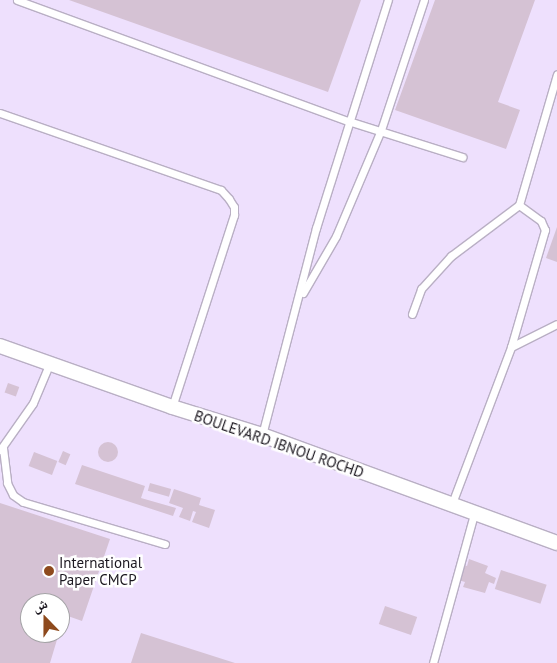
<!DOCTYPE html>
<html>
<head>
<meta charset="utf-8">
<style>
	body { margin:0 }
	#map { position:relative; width:557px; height:663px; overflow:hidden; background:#f7f0fe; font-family:"PT Sans","Noto Naskh Arabic",sans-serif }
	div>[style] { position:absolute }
	.built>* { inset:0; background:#eee0fd }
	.building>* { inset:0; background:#d5c2d4; transform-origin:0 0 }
	.round { border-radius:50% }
	.roads { filter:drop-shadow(1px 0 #b9afc4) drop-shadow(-1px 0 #b9afc4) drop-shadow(0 1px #b9afc4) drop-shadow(0 -1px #b9afc4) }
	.lane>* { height:7px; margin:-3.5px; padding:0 3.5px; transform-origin:3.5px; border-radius:3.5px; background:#fff }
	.street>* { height:14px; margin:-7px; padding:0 7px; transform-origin:7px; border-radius:7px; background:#fff }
	.dots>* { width:14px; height:14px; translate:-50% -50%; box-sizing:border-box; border:2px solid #fff; border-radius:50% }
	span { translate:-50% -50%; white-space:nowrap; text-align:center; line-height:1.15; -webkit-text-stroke:5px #fff; paint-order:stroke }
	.street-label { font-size:15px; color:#1c1820 }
	.poi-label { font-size:15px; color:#1c1820 }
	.left { translate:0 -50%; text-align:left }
	.north { position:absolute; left:20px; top:593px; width:50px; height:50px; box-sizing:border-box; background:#fff; border:1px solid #a4a3a6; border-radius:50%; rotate:338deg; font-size:14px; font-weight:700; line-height:20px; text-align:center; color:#1c1820 }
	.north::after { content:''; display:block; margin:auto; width:18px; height:22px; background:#8e4a1d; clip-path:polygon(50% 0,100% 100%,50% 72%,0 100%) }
</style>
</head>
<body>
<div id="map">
	<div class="built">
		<div style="clip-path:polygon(evenodd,0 0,557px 0,557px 663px,0 663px,0 0,30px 603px,60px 603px,60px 633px,30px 633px,30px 603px)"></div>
	</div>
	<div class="building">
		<div style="clip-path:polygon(69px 0,361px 0,328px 92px)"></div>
		<div style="clip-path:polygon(435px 0,535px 0,498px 102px,520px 110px,506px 149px,395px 110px)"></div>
		<div style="clip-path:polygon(557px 227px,557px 262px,546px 258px)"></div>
		<div style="left:8px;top:383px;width:12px;height:10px;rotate:20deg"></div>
		<div class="round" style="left:98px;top:442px;width:20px;height:20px"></div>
		<div style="left:63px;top:451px;width:8px;height:12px;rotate:23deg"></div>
		<div style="left:34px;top:452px;width:25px;height:15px;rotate:21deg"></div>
		<div style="clip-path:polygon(82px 465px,145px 486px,141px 498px,176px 508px,173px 516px,75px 484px)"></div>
		<div style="left:150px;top:483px;width:22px;height:8px;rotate:16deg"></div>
		<div style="clip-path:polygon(174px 489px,201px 498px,199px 505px,215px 510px,209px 528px,192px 522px,196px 512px,193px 511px,190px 521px,179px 517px,183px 508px,169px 503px)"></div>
		<div style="clip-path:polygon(0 503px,110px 539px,82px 621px,65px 615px,60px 630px,60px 603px,30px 603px,30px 633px,59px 633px,50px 663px,0 663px)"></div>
		<div style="clip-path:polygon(469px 559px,488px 566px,485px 573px,496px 578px,494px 584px,489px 582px,485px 593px,463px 587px,465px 582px,458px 580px,464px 565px,467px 566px)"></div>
		<div style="left:501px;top:570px;width:48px;height:20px;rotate:18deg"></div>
		<div style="left:385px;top:606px;width:34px;height:19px;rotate:19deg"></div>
		<div style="clip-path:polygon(141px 633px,235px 663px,131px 663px)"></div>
	</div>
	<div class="roads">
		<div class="lane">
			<div style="left:17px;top:0;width:352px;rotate:20.1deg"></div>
			<div style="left:348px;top:121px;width:120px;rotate:17.5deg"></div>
			<div style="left:0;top:113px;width:234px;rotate:19.2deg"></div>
			<div style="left:221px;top:190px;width:12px;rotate:48deg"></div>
			<div style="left:229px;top:199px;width:9px;rotate:58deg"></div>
			<div style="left:234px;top:207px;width:8px;rotate:90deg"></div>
			<div style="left:234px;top:215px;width:202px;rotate:107.9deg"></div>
			<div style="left:303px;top:293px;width:66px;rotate:-59.9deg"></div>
			<div style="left:336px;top:236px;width:115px;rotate:-67deg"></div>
			<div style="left:381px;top:130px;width:137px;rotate:-71.7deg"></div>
			<div style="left:412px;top:314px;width:27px;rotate:-70deg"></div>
			<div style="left:421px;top:289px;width:45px;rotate:-47.7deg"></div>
			<div style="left:451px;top:256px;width:85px;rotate:-36.9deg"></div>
			<div style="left:519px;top:205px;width:136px;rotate:-73.8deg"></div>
			<div style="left:511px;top:347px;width:122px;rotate:-73.8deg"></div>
			<div style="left:545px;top:230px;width:10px;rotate:-114deg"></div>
			<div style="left:541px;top:221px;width:27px;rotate:-144deg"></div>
			<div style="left:262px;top:435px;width:214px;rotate:-75.4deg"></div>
			<div style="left:316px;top:228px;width:239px;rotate:-72.5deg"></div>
			<div style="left:3px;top:448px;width:35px;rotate:83deg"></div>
			<div style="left:7px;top:483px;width:13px;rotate:63deg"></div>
			<div style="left:13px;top:495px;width:12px;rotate:35deg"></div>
			<div style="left:23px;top:502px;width:148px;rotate:16.5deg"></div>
			<div style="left:0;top:450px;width:57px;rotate:-54.9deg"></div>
			<div style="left:33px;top:403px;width:41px;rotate:-67.2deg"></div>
			<div style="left:451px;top:506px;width:170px;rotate:-69.3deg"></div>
			<div style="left:511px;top:347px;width:51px;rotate:-26.6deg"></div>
			<div style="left:433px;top:663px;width:155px;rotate:-74.6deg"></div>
		</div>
		<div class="street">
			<div style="left:0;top:346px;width:182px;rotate:19.5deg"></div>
			<div style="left:172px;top:407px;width:94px;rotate:17.3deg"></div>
			<div style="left:262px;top:435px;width:314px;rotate:20.1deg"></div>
		</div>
	</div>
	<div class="dots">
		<div style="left:49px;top:571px;background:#8e4a1d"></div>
	</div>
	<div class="street-label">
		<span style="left:279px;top:444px;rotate:19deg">BOULEVARD IBNOU ROCHD</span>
	</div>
	<div class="poi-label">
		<span class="left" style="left:59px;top:571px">International<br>Paper CMCP</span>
	</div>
	<div class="north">ش</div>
</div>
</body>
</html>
